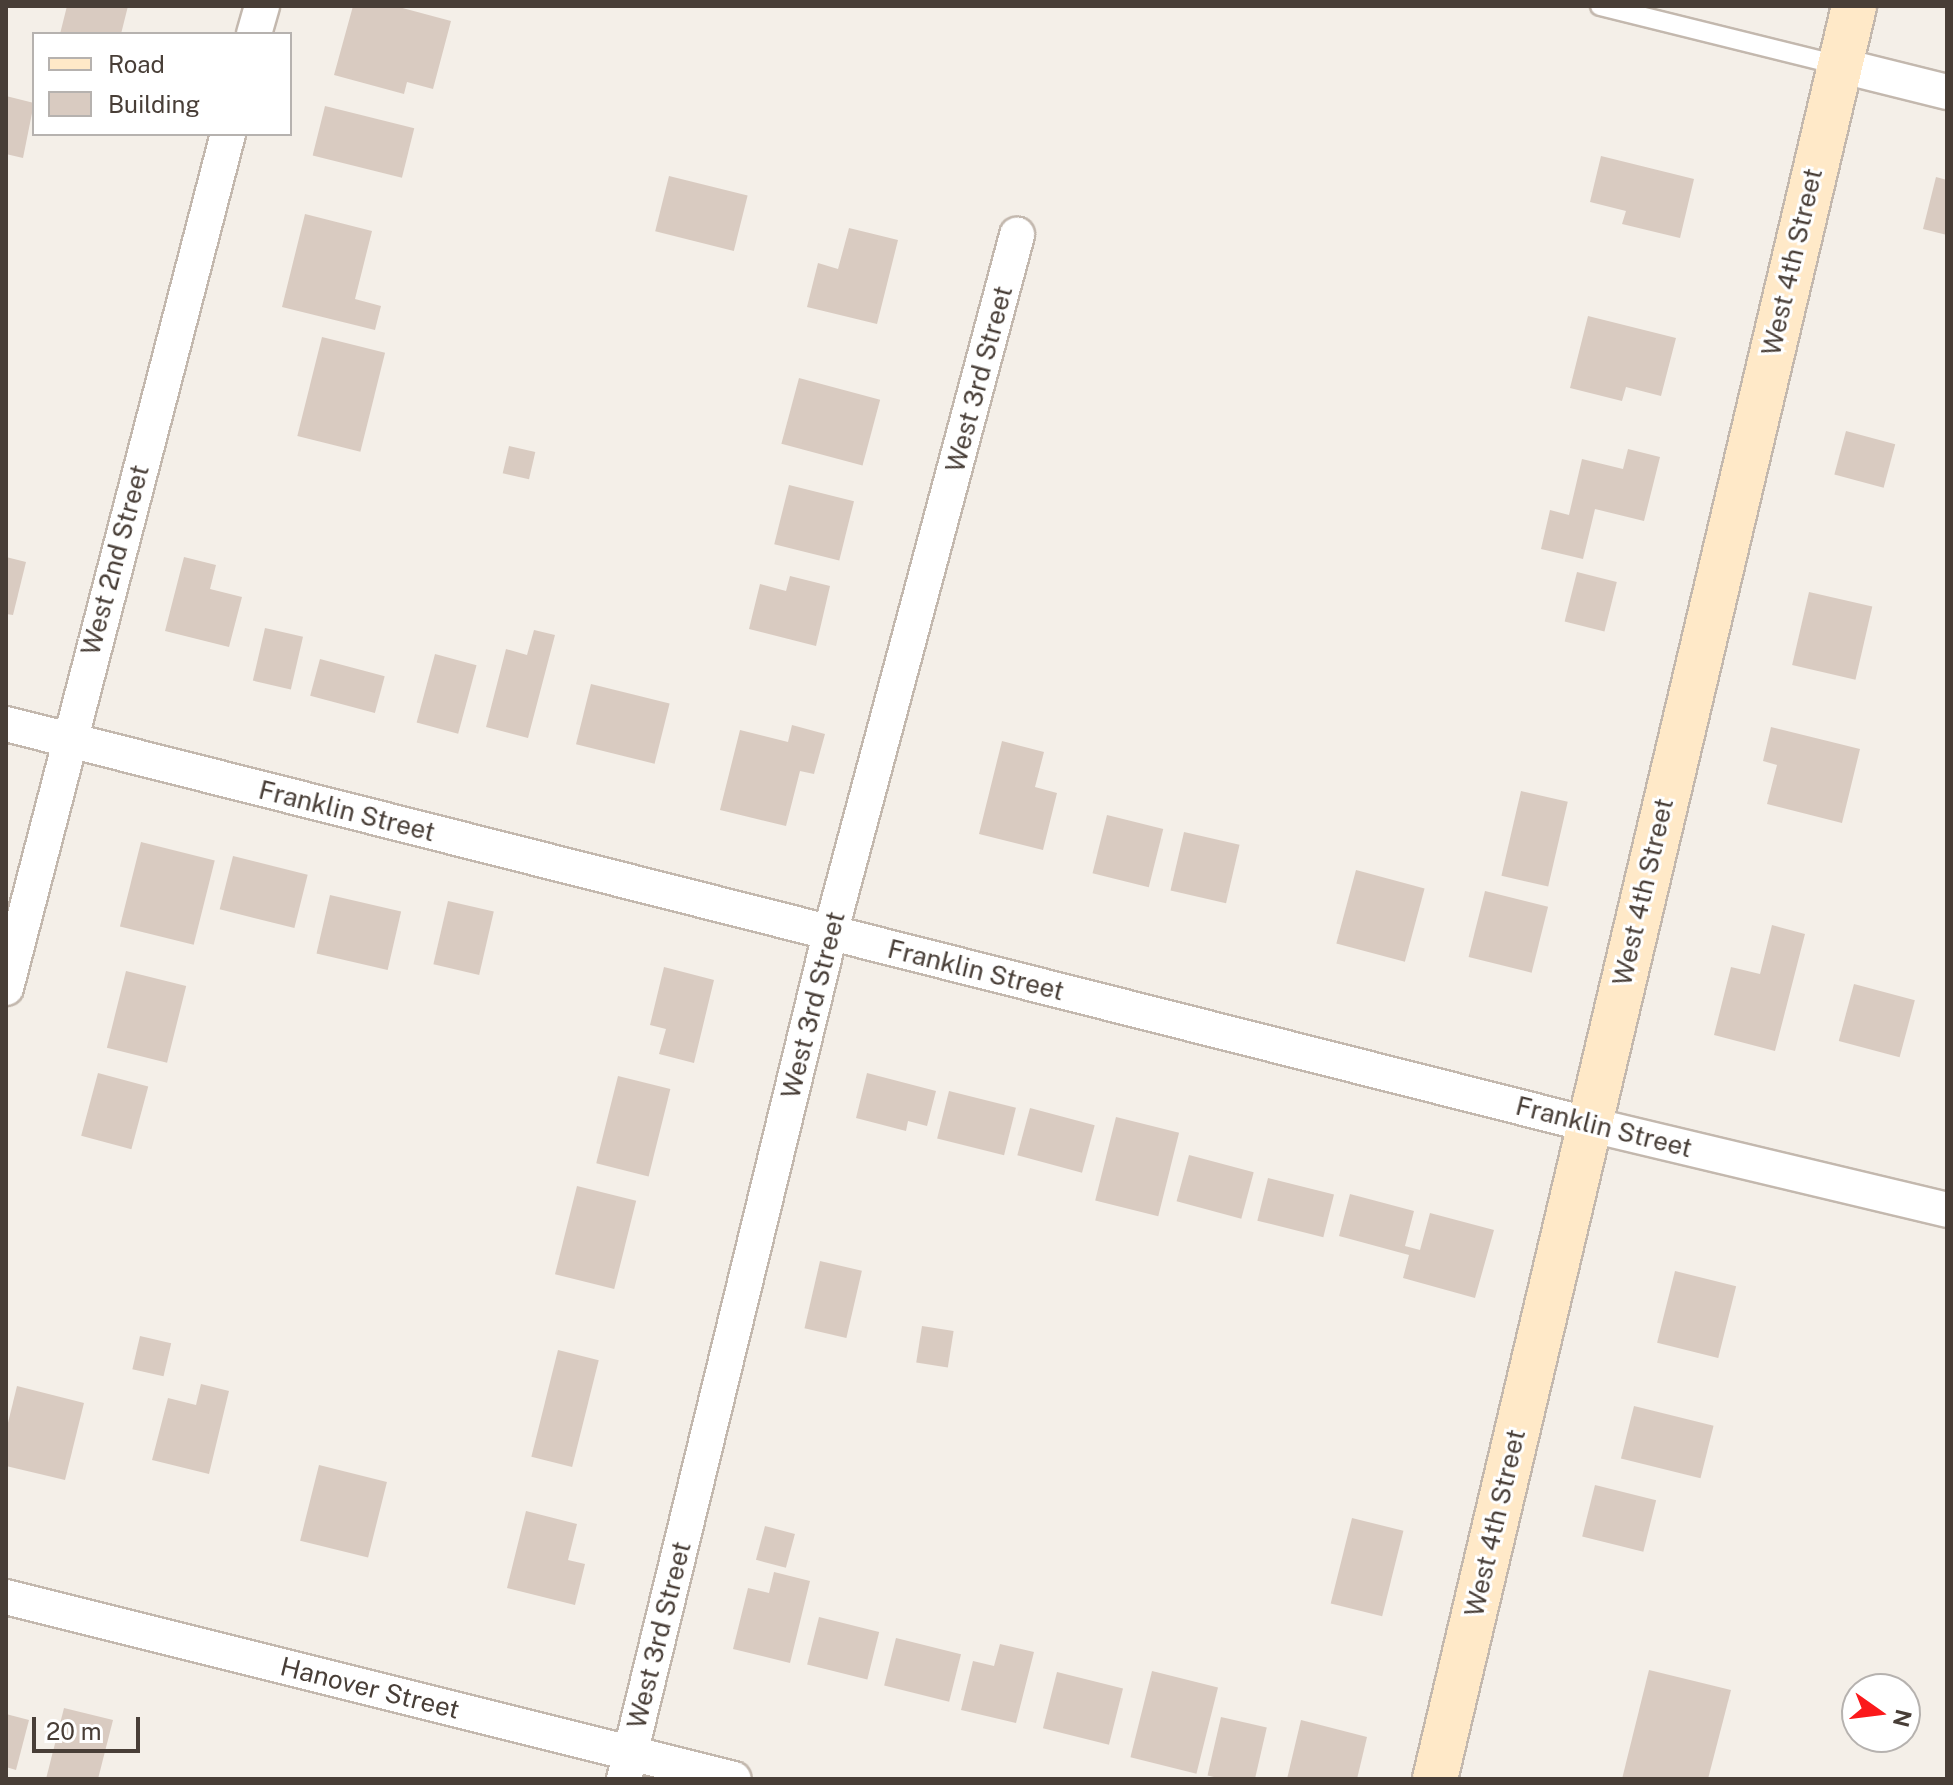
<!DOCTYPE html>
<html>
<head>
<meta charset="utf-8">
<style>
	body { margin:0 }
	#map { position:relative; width:1953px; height:1785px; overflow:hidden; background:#f4efe8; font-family:"Public Sans",sans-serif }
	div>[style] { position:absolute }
	.building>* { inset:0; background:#d9cbc1; transform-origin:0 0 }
	.roads { filter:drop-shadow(2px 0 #c3b8ae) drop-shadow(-2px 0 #c3b8ae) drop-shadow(0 2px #c3b8ae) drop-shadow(0 -2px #c3b8ae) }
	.lane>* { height:18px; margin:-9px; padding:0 9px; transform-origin:9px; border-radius:9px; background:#fff }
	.street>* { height:34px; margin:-17px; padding:0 17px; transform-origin:17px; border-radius:17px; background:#fff }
	.secondary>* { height:44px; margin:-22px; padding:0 22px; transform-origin:22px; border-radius:22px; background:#ffe9c8 }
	span { translate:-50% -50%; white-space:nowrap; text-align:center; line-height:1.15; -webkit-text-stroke:6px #fff; paint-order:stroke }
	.street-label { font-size:26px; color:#483e37 }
	.frame { position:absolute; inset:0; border:8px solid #483e37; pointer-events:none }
	.legend { position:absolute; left:32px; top:32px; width:260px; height:104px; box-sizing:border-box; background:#fff; border:2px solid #b6b2af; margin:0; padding:10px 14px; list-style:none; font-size:24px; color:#483e37 }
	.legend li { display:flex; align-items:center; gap:16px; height:40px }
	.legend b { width:40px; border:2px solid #b6b2af }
	.north { position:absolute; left:1841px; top:1673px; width:80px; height:80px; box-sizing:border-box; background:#fff; border:2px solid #b6b2af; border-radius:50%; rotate:104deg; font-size:22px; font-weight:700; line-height:32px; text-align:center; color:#483e37 }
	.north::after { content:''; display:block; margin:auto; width:28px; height:36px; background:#fb191b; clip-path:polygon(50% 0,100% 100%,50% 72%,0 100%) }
	.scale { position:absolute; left:32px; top:1717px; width:108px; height:36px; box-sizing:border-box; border:4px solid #483e37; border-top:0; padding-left:10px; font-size:24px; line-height:28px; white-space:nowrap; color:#483e37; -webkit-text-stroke:6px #fff; paint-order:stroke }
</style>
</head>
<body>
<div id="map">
	<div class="building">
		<div style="clip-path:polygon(67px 6px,128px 6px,121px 34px,60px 34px)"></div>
		<div style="clip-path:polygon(353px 6px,395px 6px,451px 21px,433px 89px,407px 82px,404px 94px,334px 75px)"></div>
		<div style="clip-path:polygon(6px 96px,34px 103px,23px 158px,6px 154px)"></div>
		<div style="left:325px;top:106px;width:92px;height:51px;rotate:14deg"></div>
		<div style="clip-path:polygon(1601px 156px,1694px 179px,1680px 238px,1622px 224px,1626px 211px,1590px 202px)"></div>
		<div style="left:669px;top:176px;width:81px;height:57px;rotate:14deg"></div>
		<div style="clip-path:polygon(1936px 177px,1947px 180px,1947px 235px,1923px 229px)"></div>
		<div style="clip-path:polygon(305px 214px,372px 231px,355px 299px,381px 306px,375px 330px,282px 307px)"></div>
		<div style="clip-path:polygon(849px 228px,898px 240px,877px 324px,807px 307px,818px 263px,838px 269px)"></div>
		<div style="clip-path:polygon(1588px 316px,1676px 338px,1661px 396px,1626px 387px,1622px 401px,1570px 388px)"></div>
		<div style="left:322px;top:337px;width:65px;height:102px;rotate:14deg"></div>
		<div style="left:799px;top:378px;width:84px;height:68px;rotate:15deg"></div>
		<div style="left:1846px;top:431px;width:51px;height:45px;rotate:15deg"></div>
		<div style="left:509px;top:446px;width:27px;height:28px;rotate:13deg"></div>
		<div style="clip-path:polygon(1628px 449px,1660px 457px,1644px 521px,1595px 509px,1583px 559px,1541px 549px,1550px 510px,1569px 515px,1582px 459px,1623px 469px)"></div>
		<div style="left:789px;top:485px;width:67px;height:61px;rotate:14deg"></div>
		<div style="clip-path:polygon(6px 557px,26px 562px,13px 615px,6px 614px)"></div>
		<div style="clip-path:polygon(184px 557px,216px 565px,210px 589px,242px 597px,229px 647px,165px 631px)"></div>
		<div style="left:1577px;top:572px;width:41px;height:51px;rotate:14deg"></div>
		<div style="clip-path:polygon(790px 576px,830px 586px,816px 646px,749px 629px,760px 584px,786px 591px)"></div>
		<div style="left:1809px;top:592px;width:65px;height:75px;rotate:13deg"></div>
		<div style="left:265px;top:628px;width:39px;height:54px;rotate:13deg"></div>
		<div style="clip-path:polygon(534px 630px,555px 635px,528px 738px,486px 727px,506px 649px,527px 655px)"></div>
		<div style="left:435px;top:654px;width:43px;height:71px;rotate:15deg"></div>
		<div style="left:320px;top:659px;width:67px;height:38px;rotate:15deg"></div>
		<div style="left:591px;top:684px;width:81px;height:62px;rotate:14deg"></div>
		<div style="clip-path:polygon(792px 725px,825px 734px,814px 774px,800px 771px,786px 826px,720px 810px,740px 730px,788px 742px)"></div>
		<div style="clip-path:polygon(1771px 727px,1860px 749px,1842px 823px,1767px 804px,1777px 765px,1763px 761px)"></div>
		<div style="clip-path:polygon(1002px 741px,1044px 752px,1035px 787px,1057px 793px,1043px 850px,979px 834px)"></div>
		<div style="left:1521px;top:791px;width:48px;height:87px;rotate:13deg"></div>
		<div style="left:1107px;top:815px;width:58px;height:60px;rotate:14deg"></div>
		<div style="left:1184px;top:832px;width:57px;height:60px;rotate:13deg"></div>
		<div style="left:141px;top:842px;width:76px;height:87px;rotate:14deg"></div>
		<div style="left:233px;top:856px;width:77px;height:55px;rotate:14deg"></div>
		<div style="left:1356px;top:870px;width:71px;height:76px;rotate:15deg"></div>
		<div style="left:1485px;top:891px;width:65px;height:68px;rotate:14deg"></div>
		<div style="left:330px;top:895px;width:73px;height:60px;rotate:13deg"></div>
		<div style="left:448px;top:901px;width:47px;height:65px;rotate:13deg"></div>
		<div style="clip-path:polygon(1772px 925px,1805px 934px,1775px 1051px,1714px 1035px,1731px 967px,1760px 974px)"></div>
		<div style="clip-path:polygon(664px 967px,714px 980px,694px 1063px,659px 1054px,666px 1029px,650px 1025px)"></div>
		<div style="left:126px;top:971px;width:62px;height:79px;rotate:14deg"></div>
		<div style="left:1854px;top:984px;width:63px;height:59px;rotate:15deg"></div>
		<div style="left:98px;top:1073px;width:52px;height:65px;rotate:15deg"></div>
		<div style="clip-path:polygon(867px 1073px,936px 1091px,927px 1126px,908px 1121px,906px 1131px,856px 1118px)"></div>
		<div style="left:618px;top:1076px;width:54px;height:90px;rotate:14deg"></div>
		<div style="left:949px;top:1091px;width:69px;height:49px;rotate:14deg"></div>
		<div style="left:1030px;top:1108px;width:67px;height:49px;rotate:15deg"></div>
		<div style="left:1116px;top:1117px;width:65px;height:86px;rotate:14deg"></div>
		<div style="left:1189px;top:1155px;width:67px;height:48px;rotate:15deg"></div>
		<div style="left:1268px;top:1178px;width:68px;height:44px;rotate:14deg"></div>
		<div style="left:577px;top:1186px;width:61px;height:91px;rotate:14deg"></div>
		<div style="clip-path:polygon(1350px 1194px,1414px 1211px,1405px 1246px,1420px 1250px,1430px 1213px,1494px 1230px,1475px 1298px,1403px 1278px,1409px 1255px,1339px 1236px)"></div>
		<div style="left:820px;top:1261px;width:43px;height:69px;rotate:13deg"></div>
		<div style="left:1675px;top:1271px;width:63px;height:74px;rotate:14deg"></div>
		<div style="left:922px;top:1326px;width:32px;height:37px;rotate:9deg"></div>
		<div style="left:140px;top:1336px;width:32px;height:34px;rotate:13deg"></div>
		<div style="left:558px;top:1350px;width:42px;height:110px;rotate:14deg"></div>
		<div style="clip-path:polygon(201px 1384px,229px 1391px,209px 1474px,152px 1460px,168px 1398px,196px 1405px)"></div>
		<div style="clip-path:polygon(17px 1386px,84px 1403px,65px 1480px,6px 1466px,6px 1431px)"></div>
		<div style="left:1634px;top:1406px;width:82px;height:54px;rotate:14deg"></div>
		<div style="left:319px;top:1465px;width:70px;height:78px;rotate:14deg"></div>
		<div style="left:1595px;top:1485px;width:63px;height:53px;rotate:14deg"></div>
		<div style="clip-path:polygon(526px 1511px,577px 1524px,568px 1560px,585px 1564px,575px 1605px,507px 1588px)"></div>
		<div style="left:1352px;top:1518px;width:53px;height:88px;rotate:14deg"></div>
		<div style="left:765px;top:1526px;width:31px;height:35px;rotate:15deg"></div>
		<div style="clip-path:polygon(774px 1572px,810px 1581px,790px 1663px,733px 1649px,748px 1588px,769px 1593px)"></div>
		<div style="left:819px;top:1617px;width:62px;height:49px;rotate:14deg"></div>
		<div style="left:896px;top:1638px;width:67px;height:49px;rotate:14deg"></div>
		<div style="clip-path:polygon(1000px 1644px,1034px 1652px,1016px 1723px,961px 1710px,973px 1661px,994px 1666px)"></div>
		<div style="clip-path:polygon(1649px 1670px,1731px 1690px,1708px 1779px,1622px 1779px)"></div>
		<div style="left:1152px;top:1671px;width:68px;height:89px;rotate:14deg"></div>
		<div style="left:1057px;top:1672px;width:68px;height:58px;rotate:14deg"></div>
		<div style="clip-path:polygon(64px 1708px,113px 1720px,98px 1779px,46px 1779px)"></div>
		<div style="clip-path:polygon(6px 1714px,29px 1720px,16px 1770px,6px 1767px)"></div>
		<div style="left:1221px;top:1717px;width:47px;height:60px;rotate:13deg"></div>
		<div style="clip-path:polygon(1301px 1720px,1367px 1737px,1357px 1779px,1287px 1779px)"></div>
	</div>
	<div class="roads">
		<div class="lane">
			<div style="left:1600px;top:6px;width:246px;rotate:13.9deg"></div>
		</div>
		<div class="street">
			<div style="left:254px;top:34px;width:29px;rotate:-74deg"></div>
			<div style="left:1839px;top:65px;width:111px;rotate:14deg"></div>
			<div style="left:6px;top:724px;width:1631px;rotate:14.2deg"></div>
			<div style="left:1587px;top:1124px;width:370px;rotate:13.4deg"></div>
			<div style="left:6px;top:988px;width:882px;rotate:-75.43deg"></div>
			<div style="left:6px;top:1597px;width:750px;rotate:14.04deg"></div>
			<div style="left:624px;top:1779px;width:870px;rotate:-76.3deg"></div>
			<div style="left:830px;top:934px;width:724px;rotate:-75.02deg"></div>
		</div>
		<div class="secondary">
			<div style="left:1435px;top:1779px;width:1822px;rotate:-76.7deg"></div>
		</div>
	</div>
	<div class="street-label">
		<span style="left:1792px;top:262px;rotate:-77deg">West 4th Street</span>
		<span style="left:979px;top:379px;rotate:-75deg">West 3rd Street</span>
		<span style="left:115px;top:560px;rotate:-75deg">West 2nd Street</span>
		<span style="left:347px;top:811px;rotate:14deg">Franklin Street</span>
		<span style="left:1643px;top:892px;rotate:-77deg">West 4th Street</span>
		<span style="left:976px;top:970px;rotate:14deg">Franklin Street</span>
		<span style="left:813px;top:1005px;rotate:-76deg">West 3rd Street</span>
		<span style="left:1604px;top:1127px;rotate:14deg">Franklin Street</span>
		<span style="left:1495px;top:1523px;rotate:-77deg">West 4th Street</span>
		<span style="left:659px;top:1635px;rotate:-76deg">West 3rd Street</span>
		<span style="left:370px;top:1688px;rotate:14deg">Hanover Street</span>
	</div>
	<div class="frame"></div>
	<ul class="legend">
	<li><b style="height:10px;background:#ffe9c8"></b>Road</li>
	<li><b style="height:22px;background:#d9cbc1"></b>Building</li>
	</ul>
	<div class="north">N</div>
	<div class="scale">20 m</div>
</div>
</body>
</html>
